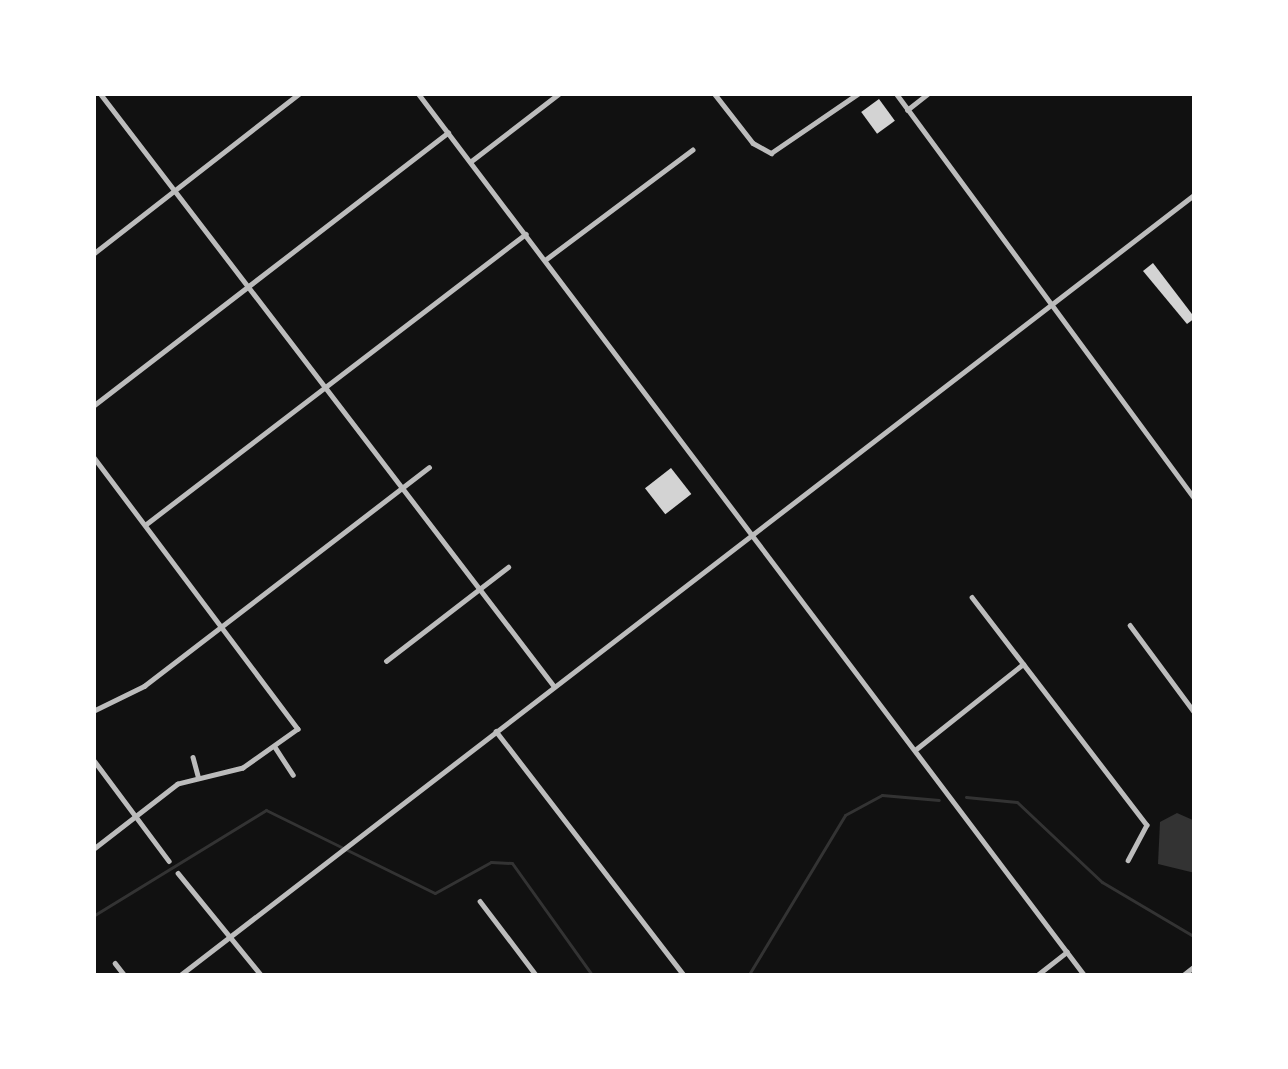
<!DOCTYPE html>
<html>
<head>
<meta charset="utf-8">
<style>
	body { margin:0 }
	#map { position:relative; width:1288px; height:1069px; overflow:hidden; background:#111; font-family:Signika,sans-serif }
	div>[style] { position:absolute }
	.water>* { inset:0; background:#333 }
	.stream>* { height:3px; margin:-1.5px; padding:0 1.5px; transform-origin:1.5px; border-radius:1.5px; background:#333 }
	.building>* { inset:0; background:#d3d3d3; transform-origin:0 0 }
	.minor>* { height:4.5px; margin:-2.25px; padding:0 2.25px; transform-origin:2.25px; border-radius:2.25px; background:#bcbcbc }
	.tertiary>* { height:4.5px; margin:-2.25px; padding:0 2.25px; transform-origin:2.25px; border-radius:2.25px; background:#bcbcbc }
	span { translate:-50% -50%; white-space:nowrap; text-align:center; line-height:1.15; -webkit-text-stroke:9px #fff; paint-order:stroke }
	.frame { position:absolute; inset:0; border:96px solid #fff; pointer-events:none }
</style>
</head>
<body>
<div id="map">
	<div class="water">
		<div style="clip-path:polygon(1177px 813px,1195px 821px,1195px 873px,1158px 864px,1160px 822px)"></div>
	</div>
	<div class="stream">
		<div style="left:966px;top:797px;width:51px;rotate:5.6deg"></div>
		<div style="left:1017px;top:802px;width:117px;rotate:43.3deg"></div>
		<div style="left:1102px;top:882px;width:108px;rotate:30.6deg"></div>
		<div style="left:93px;top:916px;width:203px;rotate:-31.5deg"></div>
		<div style="left:266px;top:810px;width:188px;rotate:26.2deg"></div>
		<div style="left:435px;top:893px;width:64px;rotate:-29deg"></div>
		<div style="left:491px;top:862px;width:21px;rotate:3deg"></div>
		<div style="left:512px;top:863px;width:139px;rotate:54.4deg"></div>
		<div style="left:748px;top:976px;width:188px;rotate:-58.9deg"></div>
		<div style="left:845px;top:815px;width:42px;rotate:-28.4deg"></div>
		<div style="left:882px;top:795px;width:57px;rotate:5deg"></div>
	</div>
	<div class="building">
		<div style="left:879px;top:99px;width:27px;height:22px;rotate:54deg"></div>
		<div style="clip-path:polygon(1153px 263px,1195px 318px,1187px 324px,1143px 271px)"></div>
		<div style="left:671px;top:468px;width:33px;height:33px;rotate:52deg"></div>
	</div>
	<div class="minor">
		<div style="left:100px;top:93px;width:747px;rotate:52.56deg"></div>
		<div style="left:714px;top:93px;width:63px;rotate:52deg"></div>
		<div style="left:753px;top:143px;width:21px;rotate:29deg"></div>
		<div style="left:771px;top:153px;width:107px;rotate:-34.3deg"></div>
		<div style="left:896px;top:93px;width:504px;rotate:53.63deg"></div>
		<div style="left:907px;top:110px;width:28px;rotate:-38deg"></div>
		<div style="left:470px;top:162px;width:113px;rotate:-37.5deg"></div>
		<div style="left:93px;top:254px;width:262px;rotate:-37.9deg"></div>
		<div style="left:545px;top:260px;width:184px;rotate:-36.8deg"></div>
		<div style="left:93px;top:406px;width:448px;rotate:-37.6deg"></div>
		<div style="left:93px;top:456px;width:341px;rotate:53.1deg"></div>
		<div style="left:298px;top:729px;width:67px;rotate:144.7deg"></div>
		<div style="left:243px;top:768px;width:67px;rotate:166.2deg"></div>
		<div style="left:178px;top:784px;width:108px;rotate:142.2deg"></div>
		<div style="left:145px;top:525px;width:479px;rotate:-37.4deg"></div>
		<div style="left:752px;top:535px;width:553px;rotate:52.94deg"></div>
		<div style="left:972px;top:597px;width:287px;rotate:52.5deg"></div>
		<div style="left:1147px;top:825px;width:40px;rotate:118deg"></div>
		<div style="left:1130px;top:625px;width:109px;rotate:53.5deg"></div>
		<div style="left:386px;top:661px;width:154px;rotate:-37.6deg"></div>
		<div style="left:93px;top:711px;width:57px;rotate:-26.1deg"></div>
		<div style="left:144px;top:686px;width:359px;rotate:-37.5deg"></div>
		<div style="left:496px;top:731px;width:309px;rotate:52.4deg"></div>
		<div style="left:275px;top:747px;width:33px;rotate:57deg"></div>
		<div style="left:915px;top:750px;width:138px;rotate:-38.5deg"></div>
		<div style="left:193px;top:757px;width:20px;rotate:75deg"></div>
		<div style="left:93px;top:759px;width:127px;rotate:53.3deg"></div>
		<div style="left:178px;top:873px;width:133px;rotate:50.8deg"></div>
		<div style="left:480px;top:901px;width:94px;rotate:52.8deg"></div>
		<div style="left:115px;top:963px;width:16px;rotate:52deg"></div>
		<div style="left:1036px;top:976px;width:39px;rotate:-38deg"></div>
		<div style="left:1182px;top:976px;width:16px;rotate:-38deg"></div>
	</div>
	<div class="tertiary">
		<div style="left:418px;top:93px;width:554px;rotate:52.92deg"></div>
		<div style="left:179px;top:976px;width:1282px;rotate:-37.58deg"></div>
	</div>
	<div class="frame"></div>
</div>
</body>
</html>
